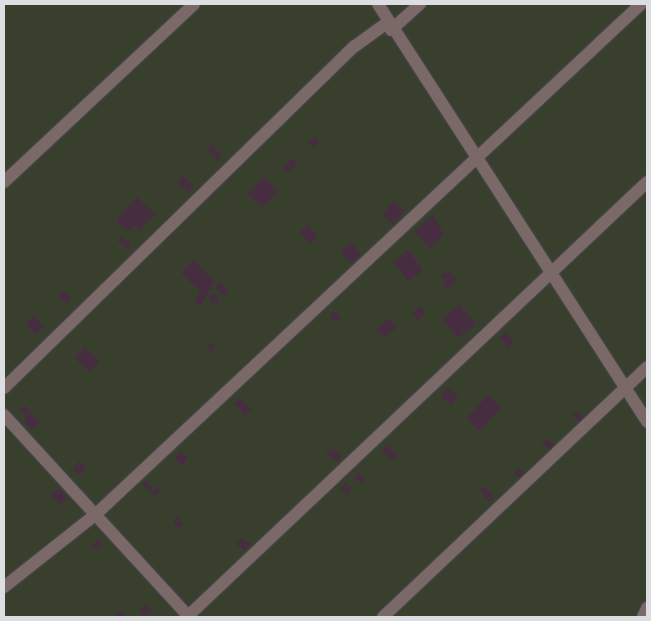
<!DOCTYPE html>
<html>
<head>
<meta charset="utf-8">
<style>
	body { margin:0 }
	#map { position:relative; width:651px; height:621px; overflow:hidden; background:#24262b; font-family:"Roboto Serif",serif }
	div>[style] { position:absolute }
	.green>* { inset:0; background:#38402d; transform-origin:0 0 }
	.building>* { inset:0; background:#472d40; transform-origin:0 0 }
	.roads { filter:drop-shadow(1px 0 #424348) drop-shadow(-1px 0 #424348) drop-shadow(0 1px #424348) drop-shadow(0 -1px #424348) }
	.minor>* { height:12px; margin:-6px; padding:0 6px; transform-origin:6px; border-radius:6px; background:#7a6966 }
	span { translate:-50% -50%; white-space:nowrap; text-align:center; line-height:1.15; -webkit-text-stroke:5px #24262b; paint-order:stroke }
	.frame { position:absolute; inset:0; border:5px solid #dddee1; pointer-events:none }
</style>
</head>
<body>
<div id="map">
	<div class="green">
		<div style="left:4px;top:4px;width:643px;height:613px"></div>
	</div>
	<div class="building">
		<div style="clip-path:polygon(314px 136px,319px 142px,314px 147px,308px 142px)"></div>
		<div style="left:212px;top:144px;width:16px;height:7px;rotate:50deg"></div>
		<div style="left:292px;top:158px;width:8px;height:14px;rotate:45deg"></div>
		<div style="left:183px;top:176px;width:15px;height:8px;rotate:42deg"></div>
		<div style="left:264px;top:177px;width:20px;height:23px;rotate:45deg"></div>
		<div style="clip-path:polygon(137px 197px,155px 214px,140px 231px,134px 225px,128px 232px,116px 220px)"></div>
		<div style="left:394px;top:201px;width:15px;height:18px;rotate:42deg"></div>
		<div style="clip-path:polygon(433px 215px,444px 235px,430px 249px,414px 232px)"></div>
		<div style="left:308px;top:225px;width:15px;height:12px;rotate:48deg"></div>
		<div style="left:121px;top:236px;width:14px;height:6px;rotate:39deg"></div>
		<div style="left:350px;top:242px;width:16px;height:14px;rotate:45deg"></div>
		<div style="left:408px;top:250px;width:25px;height:19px;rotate:53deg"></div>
		<div style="clip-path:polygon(193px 260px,215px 281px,200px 306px,194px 301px,201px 292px,181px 273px)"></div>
		<div style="left:448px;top:269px;width:6px;height:11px;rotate:45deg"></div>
		<div style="left:452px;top:275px;width:7px;height:13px;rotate:45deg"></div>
		<div style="clip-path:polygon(220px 282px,229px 291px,224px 296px,215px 288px)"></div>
		<div style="left:62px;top:291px;width:11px;height:7px;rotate:38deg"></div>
		<div style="left:214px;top:293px;width:9px;height:8px;rotate:49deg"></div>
		<div style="clip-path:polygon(459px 304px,476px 324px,466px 333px,453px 319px,464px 332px,458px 338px,442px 320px)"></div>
		<div style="left:420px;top:306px;width:9px;height:11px;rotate:49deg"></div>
		<div style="clip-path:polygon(334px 311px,341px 317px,337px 322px,329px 317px)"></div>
		<div style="left:34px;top:316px;width:14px;height:12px;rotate:45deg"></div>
		<div style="left:389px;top:318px;width:12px;height:17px;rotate:48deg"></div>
		<div style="left:505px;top:333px;width:12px;height:8px;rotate:42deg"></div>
		<div style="left:209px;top:343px;width:6px;height:6px;rotate:18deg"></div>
		<div style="left:85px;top:347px;width:21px;height:15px;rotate:45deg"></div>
		<div style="left:447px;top:388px;width:14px;height:11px;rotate:36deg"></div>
		<div style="left:488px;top:395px;width:19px;height:32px;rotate:43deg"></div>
		<div style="left:240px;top:398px;width:16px;height:9px;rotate:45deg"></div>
		<div style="clip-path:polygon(24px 405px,31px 411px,26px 416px,20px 410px)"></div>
		<div style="left:576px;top:411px;width:10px;height:6px;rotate:37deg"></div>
		<div style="left:30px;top:413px;width:13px;height:11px;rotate:39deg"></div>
		<div style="clip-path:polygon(546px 438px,554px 444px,551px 450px,542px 444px)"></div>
		<div style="left:387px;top:445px;width:16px;height:8px;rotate:43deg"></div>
		<div style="left:330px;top:448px;width:14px;height:7px;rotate:36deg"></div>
		<div style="left:180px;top:452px;width:10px;height:9px;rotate:37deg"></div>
		<div style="left:79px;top:461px;width:9px;height:11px;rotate:36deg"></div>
		<div style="left:517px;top:469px;width:8px;height:6px;rotate:30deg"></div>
		<div style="left:358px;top:473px;width:11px;height:6px;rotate:41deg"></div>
		<div style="left:146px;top:481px;width:9px;height:5px;rotate:41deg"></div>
		<div style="clip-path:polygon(346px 482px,352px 488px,347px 494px,340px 489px)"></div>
		<div style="left:484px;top:486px;width:16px;height:6px;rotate:50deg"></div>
		<div style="clip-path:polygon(157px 487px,160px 491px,154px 497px,151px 493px)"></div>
		<div style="left:59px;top:488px;width:13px;height:11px;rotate:48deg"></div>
		<div style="clip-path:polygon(178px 517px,184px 524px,178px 529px,173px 522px)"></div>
		<div style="clip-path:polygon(241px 538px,250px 544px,245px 551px,236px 544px)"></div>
		<div style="clip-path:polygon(98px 539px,103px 544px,97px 550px,92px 546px)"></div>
		<div style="clip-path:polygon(147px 604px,151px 611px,144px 616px,139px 609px)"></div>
		<div style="clip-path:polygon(118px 610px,125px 616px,123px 617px,115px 614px)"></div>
	</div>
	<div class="roads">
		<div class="minor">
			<div style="left:378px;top:4px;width:497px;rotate:57.2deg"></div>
			<div style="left:391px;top:30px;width:39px;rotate:-42deg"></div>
			<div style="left:4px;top:182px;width:260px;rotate:-43.1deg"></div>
			<div style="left:4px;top:388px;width:490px;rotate:-44.3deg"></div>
			<div style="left:355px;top:46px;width:39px;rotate:-36deg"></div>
			<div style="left:4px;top:415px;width:274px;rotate:47.5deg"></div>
			<div style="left:4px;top:587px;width:116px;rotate:-38.4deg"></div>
			<div style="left:95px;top:515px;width:748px;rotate:-43.1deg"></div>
			<div style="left:187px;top:617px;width:633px;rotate:-43.4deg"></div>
			<div style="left:383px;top:617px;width:364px;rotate:-43.4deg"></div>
			<div style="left:643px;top:617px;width:10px;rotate:-66deg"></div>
		</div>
	</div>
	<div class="frame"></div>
</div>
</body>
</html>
